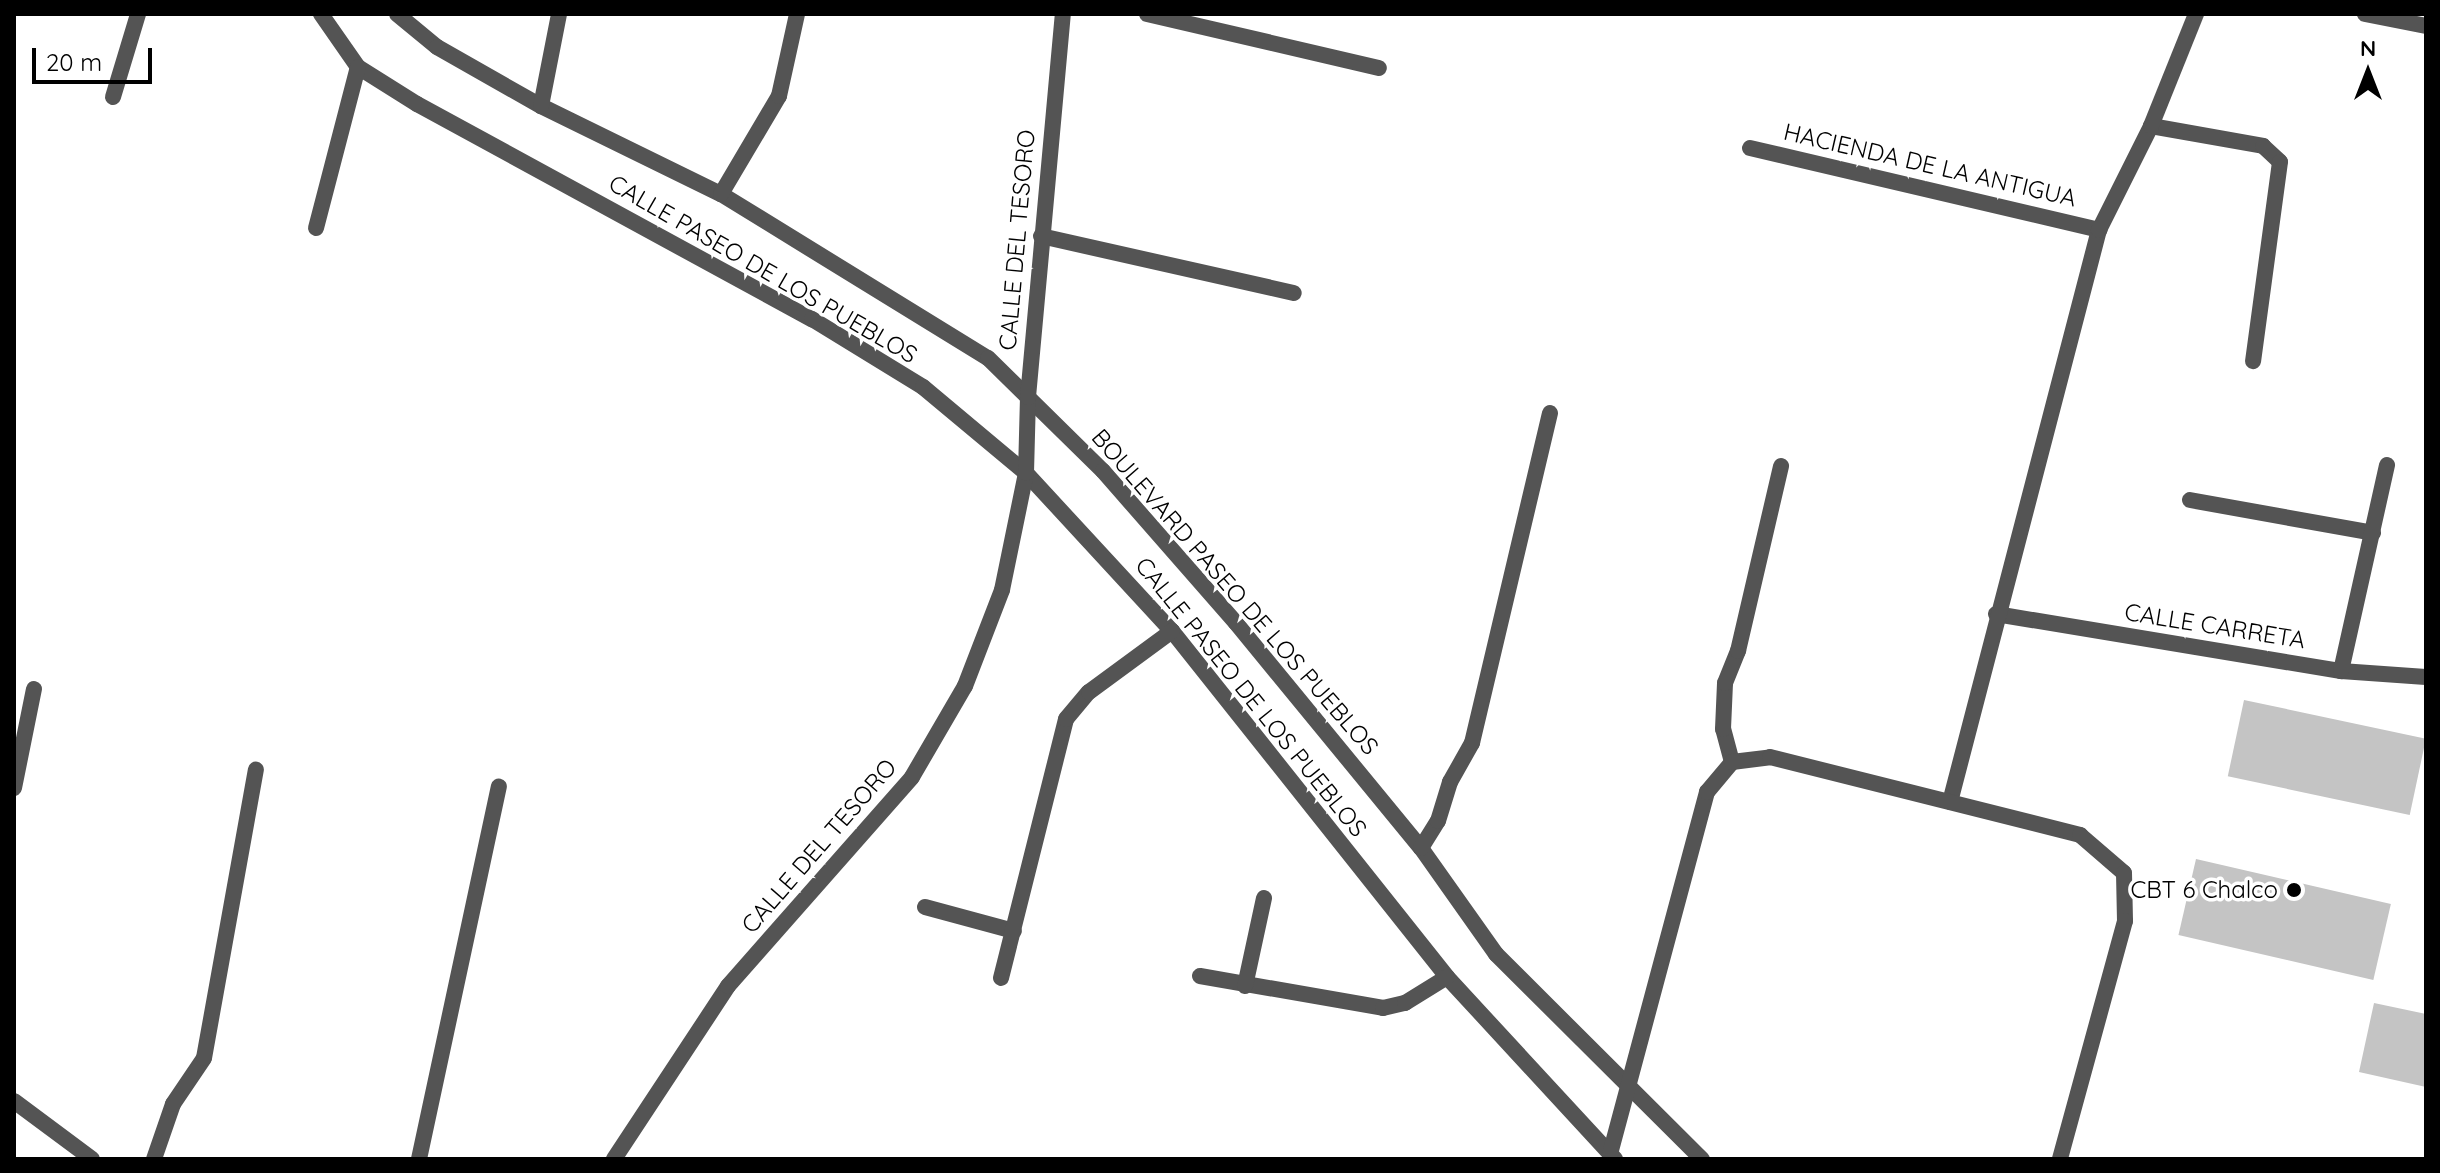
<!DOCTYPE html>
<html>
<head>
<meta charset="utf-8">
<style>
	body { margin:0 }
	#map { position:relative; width:2440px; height:1173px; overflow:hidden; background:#fff; font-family:Quicksand,sans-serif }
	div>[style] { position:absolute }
	.building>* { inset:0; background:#c4c4c4; transform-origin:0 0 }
	.minor>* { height:16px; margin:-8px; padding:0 8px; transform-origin:8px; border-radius:8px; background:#545454 }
	.dots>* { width:22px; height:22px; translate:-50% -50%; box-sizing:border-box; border:4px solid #fff; border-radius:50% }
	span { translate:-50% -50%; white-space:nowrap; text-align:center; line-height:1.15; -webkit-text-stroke:7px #fff; paint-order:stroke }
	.street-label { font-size:24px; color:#000 }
	.poi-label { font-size:24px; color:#000 }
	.right { translate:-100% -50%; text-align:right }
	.frame { position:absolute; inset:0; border:16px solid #000; pointer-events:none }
	.north { position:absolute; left:2328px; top:32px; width:80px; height:80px; -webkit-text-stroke:6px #fff; paint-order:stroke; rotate:0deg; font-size:22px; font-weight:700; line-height:32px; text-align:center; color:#000 }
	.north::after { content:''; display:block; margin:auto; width:28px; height:36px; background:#000; clip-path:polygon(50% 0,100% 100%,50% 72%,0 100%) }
	.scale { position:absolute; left:32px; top:48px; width:120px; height:36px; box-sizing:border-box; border:4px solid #000; border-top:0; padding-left:10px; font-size:24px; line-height:28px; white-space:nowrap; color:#000; -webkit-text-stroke:6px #fff; paint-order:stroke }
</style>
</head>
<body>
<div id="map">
	<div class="building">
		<div style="left:2244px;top:700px;width:186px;height:78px;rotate:12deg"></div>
		<div style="left:2196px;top:859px;width:200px;height:78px;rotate:13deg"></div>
		<div style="clip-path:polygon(2374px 1003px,2426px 1014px,2426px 1087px,2359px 1072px)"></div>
	</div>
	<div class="minor">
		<div style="left:321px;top:14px;width:65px;rotate:55.1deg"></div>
		<div style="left:358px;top:67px;width:70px;rotate:32.1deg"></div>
		<div style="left:417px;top:104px;width:450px;rotate:28.6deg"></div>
		<div style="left:812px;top:319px;width:130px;rotate:31.5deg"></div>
		<div style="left:923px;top:387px;width:134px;rotate:39.9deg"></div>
		<div style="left:1026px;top:473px;width:215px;rotate:47.3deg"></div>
		<div style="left:1172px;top:631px;width:442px;rotate:51.5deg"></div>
		<div style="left:1447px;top:977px;width:248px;rotate:47.3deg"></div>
		<div style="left:397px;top:14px;width:52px;rotate:39.5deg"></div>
		<div style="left:437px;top:47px;width:120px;rotate:29.6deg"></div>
		<div style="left:541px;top:106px;width:200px;rotate:26.1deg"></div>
		<div style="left:721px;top:194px;width:313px;rotate:31.6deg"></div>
		<div style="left:988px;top:358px;width:161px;rotate:44.5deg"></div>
		<div style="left:1103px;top:471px;width:202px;rotate:48.8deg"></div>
		<div style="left:1236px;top:623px;width:291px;rotate:50.6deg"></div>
		<div style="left:1421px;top:848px;width:130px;rotate:54.7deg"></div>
		<div style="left:1496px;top:954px;width:291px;rotate:44.9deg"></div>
		<div style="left:1147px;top:14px;width:238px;rotate:13.1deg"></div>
		<div style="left:2365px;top:14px;width:62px;rotate:11.1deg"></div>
		<div style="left:113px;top:97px;width:87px;rotate:-73.2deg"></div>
		<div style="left:541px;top:106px;width:94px;rotate:-78.9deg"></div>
		<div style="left:2151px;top:126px;width:114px;rotate:10.1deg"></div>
		<div style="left:2263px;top:146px;width:23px;rotate:43deg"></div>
		<div style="left:2280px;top:162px;width:201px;rotate:97.7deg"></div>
		<div style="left:1750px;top:148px;width:359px;rotate:13.2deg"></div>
		<div style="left:721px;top:194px;width:114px;rotate:-59.4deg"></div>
		<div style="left:779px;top:96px;width:84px;rotate:-77.6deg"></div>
		<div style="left:316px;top:228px;width:166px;rotate:-75.4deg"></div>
		<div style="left:1041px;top:236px;width:259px;rotate:12.7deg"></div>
		<div style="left:2190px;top:500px;width:186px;rotate:10.2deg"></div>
		<div style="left:1996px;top:614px;width:350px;rotate:9.4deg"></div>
		<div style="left:2341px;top:671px;width:85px;rotate:4deg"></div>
		<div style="left:2341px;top:671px;width:211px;rotate:-77.4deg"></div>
		<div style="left:1732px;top:762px;width:34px;rotate:-105deg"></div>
		<div style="left:1723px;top:729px;width:46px;rotate:-87.5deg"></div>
		<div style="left:1725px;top:683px;width:35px;rotate:-68deg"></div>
		<div style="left:1738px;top:651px;width:190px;rotate:-76.9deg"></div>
		<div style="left:14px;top:788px;width:101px;rotate:-78.6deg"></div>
		<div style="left:1950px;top:802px;width:591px;rotate:-75.4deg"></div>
		<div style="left:2099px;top:230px;width:116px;rotate:-63.4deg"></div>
		<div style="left:2151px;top:126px;width:121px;rotate:-68.1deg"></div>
		<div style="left:1421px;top:848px;width:32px;rotate:-58deg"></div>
		<div style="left:1438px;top:821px;width:41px;rotate:-72.9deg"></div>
		<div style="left:1450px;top:782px;width:45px;rotate:-60.6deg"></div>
		<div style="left:1472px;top:743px;width:339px;rotate:-76.7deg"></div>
		<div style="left:925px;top:907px;width:92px;rotate:15.1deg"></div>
		<div style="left:1200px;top:976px;width:186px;rotate:9.9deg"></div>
		<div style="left:1383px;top:1008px;width:23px;rotate:-13deg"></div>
		<div style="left:1405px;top:1003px;width:49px;rotate:-31.8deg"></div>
		<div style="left:1001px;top:978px;width:267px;rotate:-75.9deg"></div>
		<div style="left:1066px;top:719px;width:35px;rotate:-50deg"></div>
		<div style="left:1089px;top:692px;width:103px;rotate:-36.3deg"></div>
		<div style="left:1245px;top:986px;width:90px;rotate:-77.8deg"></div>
		<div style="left:14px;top:1101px;width:97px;rotate:36.6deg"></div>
		<div style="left:1610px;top:1154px;width:375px;rotate:-75deg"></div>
		<div style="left:1707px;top:792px;width:39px;rotate:-50deg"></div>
		<div style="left:1732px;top:762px;width:38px;rotate:-7deg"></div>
		<div style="left:1770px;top:757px;width:320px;rotate:14.1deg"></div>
		<div style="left:2080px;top:835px;width:58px;rotate:40.8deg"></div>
		<div style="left:2124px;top:873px;width:48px;rotate:88.8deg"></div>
		<div style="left:2125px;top:921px;width:247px;rotate:105.3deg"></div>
		<div style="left:154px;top:1159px;width:58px;rotate:-70.9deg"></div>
		<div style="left:173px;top:1104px;width:55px;rotate:-56deg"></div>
		<div style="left:204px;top:1058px;width:293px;rotate:-79.8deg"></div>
		<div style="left:419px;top:1159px;width:381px;rotate:-77.9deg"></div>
		<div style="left:614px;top:1159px;width:207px;rotate:-56.6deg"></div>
		<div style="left:728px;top:986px;width:278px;rotate:-48.6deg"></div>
		<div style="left:912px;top:777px;width:105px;rotate:-59.8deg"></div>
		<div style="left:965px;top:686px;width:103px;rotate:-68.9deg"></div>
		<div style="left:1002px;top:590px;width:119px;rotate:-78.4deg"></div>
		<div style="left:1026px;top:473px;width:76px;rotate:-88.5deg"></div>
		<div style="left:1028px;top:397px;width:385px;rotate:-84.8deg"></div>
	</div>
	<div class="dots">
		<div style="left:2294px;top:890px;background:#000"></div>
	</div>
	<div class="street-label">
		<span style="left:1930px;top:165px;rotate:13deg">HACIENDA DE LA ANTIGUA</span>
		<span style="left:1017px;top:240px;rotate:-85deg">CALLE DEL TESORO</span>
		<span style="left:763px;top:269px;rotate:30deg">CALLE PASEO DE LOS PUEBLOS</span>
		<span style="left:1235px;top:592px;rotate:49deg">BOULEVARD PASEO DE LOS PUEBLOS</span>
		<span style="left:2215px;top:626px;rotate:9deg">CALLE CARRETA</span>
		<span style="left:1251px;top:697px;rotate:51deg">CALLE PASEO DE LOS PUEBLOS</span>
		<span style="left:819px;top:846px;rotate:-49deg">CALLE DEL TESORO</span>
	</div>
	<div class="poi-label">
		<span class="right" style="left:2278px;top:890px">CBT 6 Chalco</span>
	</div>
	<div class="frame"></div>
	<div class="north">N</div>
	<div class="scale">20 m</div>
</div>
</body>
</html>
